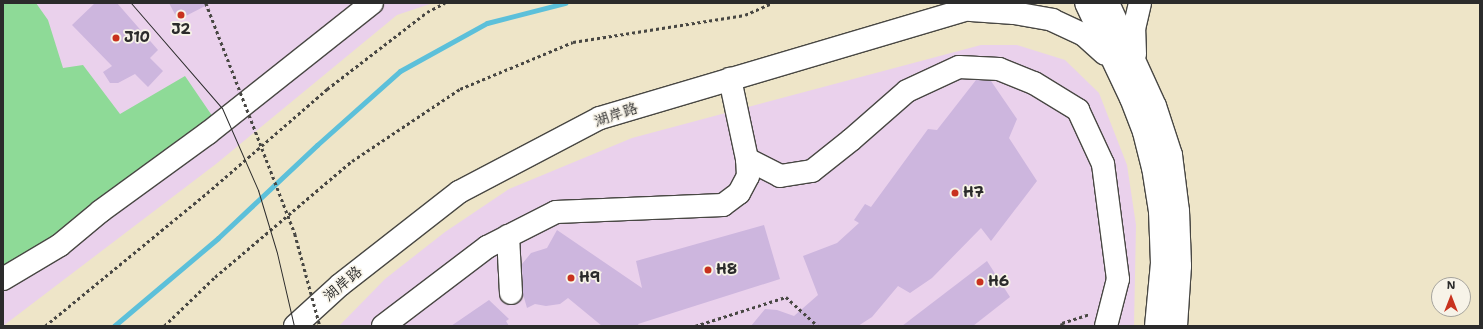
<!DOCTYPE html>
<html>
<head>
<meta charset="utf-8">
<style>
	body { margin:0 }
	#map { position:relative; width:1483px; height:329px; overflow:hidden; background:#eee5c8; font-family:"Shantell Sans","LXGW WenKai TC",sans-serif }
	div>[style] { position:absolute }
	.built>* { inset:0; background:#ead1ec }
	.green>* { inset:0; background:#8eda97 }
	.stream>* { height:5px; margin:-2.5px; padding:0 2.5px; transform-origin:2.5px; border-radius:2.5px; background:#5cc0da }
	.building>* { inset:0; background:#cdb6de }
	.path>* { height:2.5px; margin-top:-1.25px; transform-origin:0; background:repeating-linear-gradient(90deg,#484743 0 3px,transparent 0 6px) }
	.roads { filter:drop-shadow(1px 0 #484743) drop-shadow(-1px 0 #484743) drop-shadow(0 1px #484743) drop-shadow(0 -1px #484743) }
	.minor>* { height:22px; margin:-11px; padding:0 11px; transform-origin:11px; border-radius:11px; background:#fff }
	.tram>* { height:1px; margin:-0.5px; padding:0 0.5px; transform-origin:0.5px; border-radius:0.5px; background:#2b2b2b }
	.path-bridge>* { height:2.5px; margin-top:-1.25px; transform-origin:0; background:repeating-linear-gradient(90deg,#484743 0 3px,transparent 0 6px) }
	.dots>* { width:11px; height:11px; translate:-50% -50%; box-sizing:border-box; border:2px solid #f7f3e8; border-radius:50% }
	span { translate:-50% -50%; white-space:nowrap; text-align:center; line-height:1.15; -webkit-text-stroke:3.5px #f7f3e8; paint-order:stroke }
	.poi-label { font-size:15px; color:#2b2b2b; font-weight:700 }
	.left { translate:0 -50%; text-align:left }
	.street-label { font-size:15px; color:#2b2b2b }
	.frame { position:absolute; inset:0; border:4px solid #2b2b2b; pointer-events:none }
	.north { position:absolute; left:1431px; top:277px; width:40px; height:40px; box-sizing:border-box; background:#f7f3e8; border:1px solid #a5a39c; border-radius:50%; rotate:0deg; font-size:11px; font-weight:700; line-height:16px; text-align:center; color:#2b2b2b }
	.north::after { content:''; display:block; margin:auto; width:14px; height:18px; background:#c8321e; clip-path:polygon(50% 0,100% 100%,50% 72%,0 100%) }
</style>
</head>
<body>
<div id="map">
	<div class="built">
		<div style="clip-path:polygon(3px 3px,433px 3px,397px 15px,216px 164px,3px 326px)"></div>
		<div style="clip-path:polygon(981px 45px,1017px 45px,1065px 60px,1099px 93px,1127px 165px,1136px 225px,1134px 326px,339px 326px,385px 279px,445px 232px,509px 189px,632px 138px)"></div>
	</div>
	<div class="green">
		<div style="clip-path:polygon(3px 3px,36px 3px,48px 20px,63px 68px,83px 65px,120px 114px,185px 76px,215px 120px,29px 255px,3px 270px)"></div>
	</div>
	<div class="stream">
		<div style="left:114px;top:326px;width:136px;rotate:-40.2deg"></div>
		<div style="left:218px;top:238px;width:136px;rotate:-43.2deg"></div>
		<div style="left:317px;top:145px;width:111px;rotate:-41.7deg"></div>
		<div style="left:400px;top:71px;width:99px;rotate:-28.9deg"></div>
		<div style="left:487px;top:23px;width:81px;rotate:-14.4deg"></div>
	</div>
	<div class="building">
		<div style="clip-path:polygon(95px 3px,117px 3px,158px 50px,150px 58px,163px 71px,148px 87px,135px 74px,118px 83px,110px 83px,103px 72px,112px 66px,72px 25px)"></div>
		<div style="clip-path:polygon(169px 3px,211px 3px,178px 20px)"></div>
		<div style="clip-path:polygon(976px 80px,991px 81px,1017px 119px,1009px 138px,1037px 181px,991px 241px,981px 228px,932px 278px,910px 293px,898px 286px,872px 317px,858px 326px,751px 326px,765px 309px,777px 310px,794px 316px,818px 295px,803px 256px,837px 243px,859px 223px,854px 220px,865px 204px,871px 207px,928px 129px,937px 130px)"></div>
		<div style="clip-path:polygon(764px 225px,780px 279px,638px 324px,639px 326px,602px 326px,568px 298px,560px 304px,546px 306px,535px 304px,527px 308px,523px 294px,522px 264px,531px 253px,547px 248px,557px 230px,642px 288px,636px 261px)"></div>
		<div style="clip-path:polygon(987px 261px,1010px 297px,973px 326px,902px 326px)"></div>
		<div style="clip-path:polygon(489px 300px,509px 319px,506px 321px,509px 326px,451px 326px)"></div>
	</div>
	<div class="path">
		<div style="left:45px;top:326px;width:210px;rotate:-39.4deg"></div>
		<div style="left:207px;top:193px;width:159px;rotate:-40.9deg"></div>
		<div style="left:327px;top:89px;width:126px;rotate:-37.6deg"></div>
		<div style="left:427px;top:12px;width:20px;rotate:-27deg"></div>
		<div style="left:164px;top:326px;width:71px;rotate:-43.9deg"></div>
		<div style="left:215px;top:277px;width:180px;rotate:-40.3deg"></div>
		<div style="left:352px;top:161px;width:130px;rotate:-33.7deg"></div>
		<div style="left:460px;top:89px;width:122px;rotate:-22.6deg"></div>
		<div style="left:573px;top:42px;width:174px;rotate:-8.9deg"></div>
		<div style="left:745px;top:15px;width:30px;rotate:-24deg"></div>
		<div style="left:695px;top:326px;width:96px;rotate:-17.7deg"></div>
		<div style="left:786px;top:297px;width:43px;rotate:42.2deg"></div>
		<div style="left:1061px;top:326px;width:3px;rotate:-72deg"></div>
		<div style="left:1062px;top:323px;width:28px;rotate:-18deg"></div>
	</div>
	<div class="roads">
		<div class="minor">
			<div style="left:1086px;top:3px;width:105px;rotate:64.7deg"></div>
			<div style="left:1131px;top:98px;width:36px;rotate:69deg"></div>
			<div style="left:1144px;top:132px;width:36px;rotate:76deg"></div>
			<div style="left:1153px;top:167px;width:45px;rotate:81deg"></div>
			<div style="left:1160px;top:211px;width:52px;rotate:87.8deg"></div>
			<div style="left:1162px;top:263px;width:63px;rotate:95.4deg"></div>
			<div style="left:1108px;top:3px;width:113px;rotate:65.5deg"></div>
			<div style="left:1155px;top:106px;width:52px;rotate:71.9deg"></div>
			<div style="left:1171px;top:155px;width:56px;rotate:82.9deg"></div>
			<div style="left:1178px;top:211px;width:55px;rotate:87.9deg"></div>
			<div style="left:1180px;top:266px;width:60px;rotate:93.8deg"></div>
			<div style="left:971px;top:10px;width:43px;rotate:4deg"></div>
			<div style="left:1014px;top:13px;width:39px;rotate:10deg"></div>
			<div style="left:1052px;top:20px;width:35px;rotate:25deg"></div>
			<div style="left:1084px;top:35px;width:28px;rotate:42deg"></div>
			<div style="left:1135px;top:54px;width:25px;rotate:-92deg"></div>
			<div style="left:1134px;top:29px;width:27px;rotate:-77deg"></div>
			<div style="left:747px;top:159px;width:37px;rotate:27deg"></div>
			<div style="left:780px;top:176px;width:32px;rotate:-9deg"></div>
			<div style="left:812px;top:171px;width:50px;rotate:-38.5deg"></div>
			<div style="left:851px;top:140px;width:74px;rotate:-41.2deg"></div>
			<div style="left:907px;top:91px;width:57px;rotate:-24.8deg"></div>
			<div style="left:959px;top:67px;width:40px;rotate:2.9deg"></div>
			<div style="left:999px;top:69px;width:38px;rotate:22deg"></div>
			<div style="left:1034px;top:83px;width:52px;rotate:31.5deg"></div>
			<div style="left:1078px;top:110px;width:60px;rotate:65.2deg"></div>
			<div style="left:1103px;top:164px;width:116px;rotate:82.6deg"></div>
			<div style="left:1118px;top:279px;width:49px;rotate:104.3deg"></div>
			<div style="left:508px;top:236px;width:57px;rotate:87deg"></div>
			<div style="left:3px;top:279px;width:66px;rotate:-30.8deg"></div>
			<div style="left:60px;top:245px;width:53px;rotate:-39.7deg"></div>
			<div style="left:101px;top:211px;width:132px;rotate:-36.1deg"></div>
			<div style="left:208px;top:133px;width:209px;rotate:-38.4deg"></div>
			<div style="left:295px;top:326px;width:61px;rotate:-42.3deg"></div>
			<div style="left:340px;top:285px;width:151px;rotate:-38deg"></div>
			<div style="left:459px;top:192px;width:159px;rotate:-27.7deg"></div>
			<div style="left:600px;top:118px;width:404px;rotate:-16.5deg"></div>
			<div style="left:383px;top:326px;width:131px;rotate:-37.2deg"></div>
			<div style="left:487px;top:247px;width:77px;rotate:-26.9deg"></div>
			<div style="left:556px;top:212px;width:167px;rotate:-2.4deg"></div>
			<div style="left:723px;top:205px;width:20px;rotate:-37deg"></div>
			<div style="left:739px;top:193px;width:19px;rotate:-62deg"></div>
			<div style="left:748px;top:176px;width:17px;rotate:-93deg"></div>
			<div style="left:747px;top:159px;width:82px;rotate:-102deg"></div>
		</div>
	</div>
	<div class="tram">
		<div style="left:131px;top:3px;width:139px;rotate:49.1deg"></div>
		<div style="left:222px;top:108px;width:90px;rotate:66.3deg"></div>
		<div style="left:258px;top:190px;width:66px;rotate:73.2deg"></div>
		<div style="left:277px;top:253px;width:75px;rotate:76.9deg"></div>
	</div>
	<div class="path-bridge">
		<div style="left:206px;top:3px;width:248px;rotate:68.9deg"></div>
		<div style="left:295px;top:234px;width:95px;rotate:74.8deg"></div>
	</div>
	<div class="dots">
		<div style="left:181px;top:15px;background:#c8321e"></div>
		<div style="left:116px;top:38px;background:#c8321e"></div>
		<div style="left:955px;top:193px;background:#c8321e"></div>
		<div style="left:708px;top:270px;background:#c8321e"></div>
		<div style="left:571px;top:278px;background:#c8321e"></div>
		<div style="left:980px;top:282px;background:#c8321e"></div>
	</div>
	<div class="poi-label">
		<span style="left:181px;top:30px">J2</span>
		<span class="left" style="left:124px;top:38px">J10</span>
		<span class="left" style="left:963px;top:193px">H7</span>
		<span class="left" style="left:716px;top:270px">H8</span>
		<span class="left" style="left:579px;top:278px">H9</span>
		<span class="left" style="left:988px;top:282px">H6</span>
	</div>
	<div class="street-label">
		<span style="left:616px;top:115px;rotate:-19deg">湖岸路</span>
		<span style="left:343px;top:284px;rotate:-40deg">湖岸路</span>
	</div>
	<div class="frame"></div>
	<div class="north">N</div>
</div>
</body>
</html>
